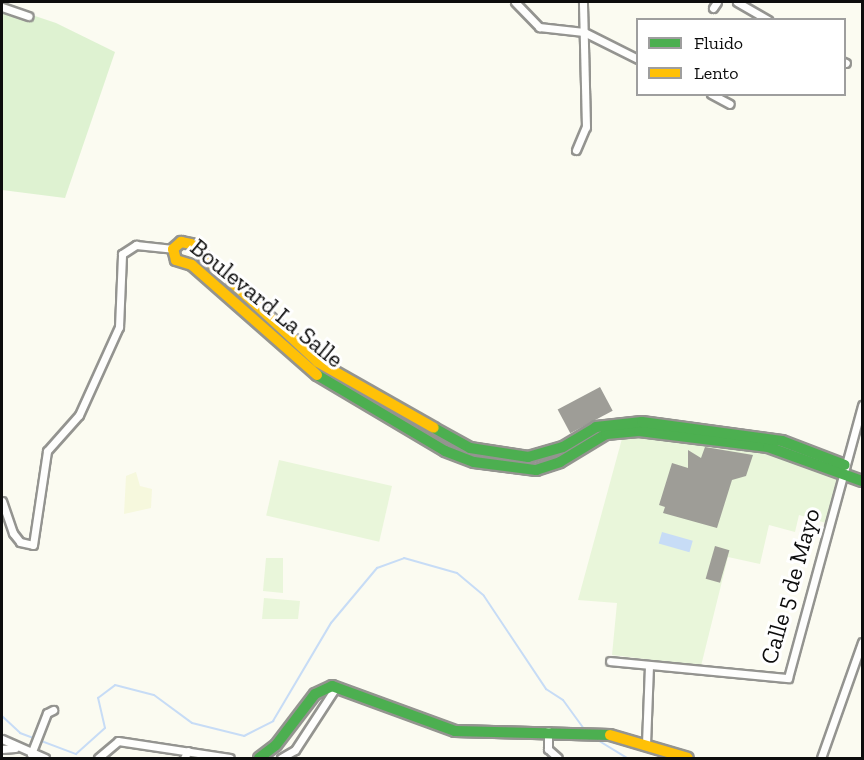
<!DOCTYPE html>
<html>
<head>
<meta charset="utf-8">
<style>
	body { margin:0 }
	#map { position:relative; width:864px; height:760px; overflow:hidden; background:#fbfbf1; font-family:"Zilla Slab",serif }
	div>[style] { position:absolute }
	.farmland>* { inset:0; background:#f6f8dd }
	.green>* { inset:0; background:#def2d1 }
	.pitch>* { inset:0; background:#e9f6da; transform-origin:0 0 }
	.water>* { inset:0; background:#c7dcf6; transform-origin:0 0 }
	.stream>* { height:2px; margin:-1px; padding:0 1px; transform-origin:1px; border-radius:1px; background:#c7dcf6 }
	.building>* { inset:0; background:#9e9d97; transform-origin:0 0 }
	.roads { filter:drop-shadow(2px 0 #949490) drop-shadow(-2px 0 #949490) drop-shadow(0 2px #949490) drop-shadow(0 -2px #949490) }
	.street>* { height:7px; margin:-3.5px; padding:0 3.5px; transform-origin:3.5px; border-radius:3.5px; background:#fefefd }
	.fast>* { height:10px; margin:-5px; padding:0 5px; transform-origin:5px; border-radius:5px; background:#4caf50 }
	.slow>* { height:10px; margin:-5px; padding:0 5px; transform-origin:5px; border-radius:5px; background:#ffc107 }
	span { translate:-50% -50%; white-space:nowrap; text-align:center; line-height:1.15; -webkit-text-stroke:6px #fff; paint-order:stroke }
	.street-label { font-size:24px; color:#0d0d0d }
	.frame { position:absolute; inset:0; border:3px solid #0d0d0d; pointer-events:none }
	.legend { position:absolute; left:636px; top:18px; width:210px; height:78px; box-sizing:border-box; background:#fff; border:2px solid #9e9e9e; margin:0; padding:8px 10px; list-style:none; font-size:18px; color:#0d0d0d }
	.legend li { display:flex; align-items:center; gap:12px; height:30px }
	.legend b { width:30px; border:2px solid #9e9e9e }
</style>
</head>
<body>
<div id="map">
	<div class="farmland">
		<div style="clip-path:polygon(136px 472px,140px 486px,152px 489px,151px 508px,124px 514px,126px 476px)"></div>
	</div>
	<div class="green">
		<div style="clip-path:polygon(2px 5px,56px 23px,115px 52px,65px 198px,2px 190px)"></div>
	</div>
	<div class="pitch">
		<div style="clip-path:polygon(623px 435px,779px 453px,838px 477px,826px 523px,799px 515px,795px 532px,769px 525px,760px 564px,728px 557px,701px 666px,612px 655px,617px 603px,578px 600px)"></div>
		<div style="left:279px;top:460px;width:116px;height:57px;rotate:13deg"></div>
		<div style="clip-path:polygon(266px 558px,283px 558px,283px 593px,263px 591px)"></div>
		<div style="clip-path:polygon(264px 598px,300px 601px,298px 619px,262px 619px)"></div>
	</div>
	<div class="water">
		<div style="left:662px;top:532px;width:32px;height:12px;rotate:16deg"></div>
	</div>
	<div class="stream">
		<div style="left:2px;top:716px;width:25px;rotate:43deg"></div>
		<div style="left:20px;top:733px;width:60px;rotate:20.6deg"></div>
		<div style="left:76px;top:754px;width:39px;rotate:-42deg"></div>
		<div style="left:105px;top:728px;width:31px;rotate:-103deg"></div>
		<div style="left:98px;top:698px;width:21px;rotate:-37deg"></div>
		<div style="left:115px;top:685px;width:40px;rotate:14.4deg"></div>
		<div style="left:154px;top:695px;width:47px;rotate:36.4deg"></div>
		<div style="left:192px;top:723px;width:54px;rotate:14deg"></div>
		<div style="left:244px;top:736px;width:33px;rotate:-27deg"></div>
		<div style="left:273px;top:721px;width:114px;rotate:-59.4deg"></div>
		<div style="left:331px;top:623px;width:72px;rotate:-50.1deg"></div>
		<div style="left:377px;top:568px;width:29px;rotate:-20deg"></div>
		<div style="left:404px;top:558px;width:55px;rotate:15.8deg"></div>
		<div style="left:457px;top:573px;width:35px;rotate:40deg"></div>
		<div style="left:484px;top:596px;width:112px;rotate:56.3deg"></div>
		<div style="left:546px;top:689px;width:20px;rotate:33deg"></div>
		<div style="left:563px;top:700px;width:34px;rotate:54deg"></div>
		<div style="left:591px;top:736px;width:42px;rotate:31.4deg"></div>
	</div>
	<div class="building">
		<div style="left:600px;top:387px;width:27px;height:48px;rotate:62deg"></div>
		<div style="clip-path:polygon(705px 447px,753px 455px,746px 476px,732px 480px,717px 528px,663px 513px,665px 507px,659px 505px,672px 463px,688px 468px,688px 450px,701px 458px)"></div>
		<div style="left:715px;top:546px;width:15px;height:34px;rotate:16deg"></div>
	</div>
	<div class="roads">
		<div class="street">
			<div style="left:515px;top:2px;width:35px;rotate:46deg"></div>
			<div style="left:539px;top:27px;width:45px;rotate:6.3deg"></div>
			<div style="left:584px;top:32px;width:60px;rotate:26.6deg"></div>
			<div style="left:737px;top:2px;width:36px;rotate:30deg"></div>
			<div style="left:2px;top:7px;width:28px;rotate:19deg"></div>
			<div style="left:713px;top:8px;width:7px;rotate:-56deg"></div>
			<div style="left:844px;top:62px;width:2px;rotate:27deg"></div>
			<div style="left:711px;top:94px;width:21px;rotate:28deg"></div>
			<div style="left:576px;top:150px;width:25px;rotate:-67deg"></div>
			<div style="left:586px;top:127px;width:125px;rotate:-91.4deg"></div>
			<div style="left:2px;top:501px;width:34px;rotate:71deg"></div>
			<div style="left:13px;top:533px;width:11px;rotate:52deg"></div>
			<div style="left:20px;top:542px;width:13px;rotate:13deg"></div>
			<div style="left:33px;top:545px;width:95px;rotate:-81.5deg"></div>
			<div style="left:47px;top:451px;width:48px;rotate:-48.4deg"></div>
			<div style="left:79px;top:415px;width:97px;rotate:-65.6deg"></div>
			<div style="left:119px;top:327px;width:73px;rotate:-87.6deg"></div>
			<div style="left:122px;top:254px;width:17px;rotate:-33deg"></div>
			<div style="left:136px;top:245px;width:37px;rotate:6deg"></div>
			<div style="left:610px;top:661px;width:179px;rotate:5.5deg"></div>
			<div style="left:788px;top:678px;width:283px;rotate:-74.8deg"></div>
			<div style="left:548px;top:731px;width:18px;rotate:90deg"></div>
			<div style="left:548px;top:749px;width:13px;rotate:42deg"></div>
			<div style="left:2px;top:739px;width:47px;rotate:23.8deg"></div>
			<div style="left:646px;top:744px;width:79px;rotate:-87.8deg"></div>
			<div style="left:2px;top:749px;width:13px;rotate:-4deg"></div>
			<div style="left:31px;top:754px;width:44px;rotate:-68.7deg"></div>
			<div style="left:47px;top:713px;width:7px;rotate:-27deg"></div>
			<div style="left:98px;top:758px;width:26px;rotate:-40deg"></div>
			<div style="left:118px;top:741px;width:113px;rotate:8.6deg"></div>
			<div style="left:184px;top:758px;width:8px;rotate:-60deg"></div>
			<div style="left:281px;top:758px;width:16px;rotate:-30deg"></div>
			<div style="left:295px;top:750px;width:75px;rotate:-56.9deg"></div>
			<div style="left:821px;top:758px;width:123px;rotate:-70.5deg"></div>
		</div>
		<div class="fast">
			<div style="left:317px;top:375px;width:149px;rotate:30.7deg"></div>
			<div style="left:445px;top:451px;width:31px;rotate:21deg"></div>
			<div style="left:474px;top:462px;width:63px;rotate:7.4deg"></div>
			<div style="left:536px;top:470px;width:25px;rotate:-18deg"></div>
			<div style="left:560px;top:462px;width:54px;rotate:-31.3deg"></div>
			<div style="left:606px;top:434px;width:33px;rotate:-5deg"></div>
			<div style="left:639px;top:431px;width:130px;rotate:7.1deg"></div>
			<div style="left:768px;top:447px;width:100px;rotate:19.9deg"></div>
			<div style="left:434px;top:428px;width:41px;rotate:29.1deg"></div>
			<div style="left:470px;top:448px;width:59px;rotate:8.8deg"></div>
			<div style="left:528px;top:457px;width:36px;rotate:-16deg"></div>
			<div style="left:563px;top:447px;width:39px;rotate:-31deg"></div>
			<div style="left:596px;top:427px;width:46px;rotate:-6.2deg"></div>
			<div style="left:642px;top:422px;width:141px;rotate:7.7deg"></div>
			<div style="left:782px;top:441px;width:67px;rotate:20.9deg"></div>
			<div style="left:259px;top:758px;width:21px;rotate:-37deg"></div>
			<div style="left:276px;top:745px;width:64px;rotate:-52.6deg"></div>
			<div style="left:315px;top:694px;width:19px;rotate:-25deg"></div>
			<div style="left:332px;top:686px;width:131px;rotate:20.1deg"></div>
			<div style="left:455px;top:731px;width:155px;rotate:1.5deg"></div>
		</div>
		<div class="slow">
			<div style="left:317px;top:375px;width:167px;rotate:-138.7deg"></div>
			<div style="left:192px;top:265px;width:17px;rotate:-163deg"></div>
			<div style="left:176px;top:260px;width:11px;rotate:-105deg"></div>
			<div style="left:173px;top:249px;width:11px;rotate:-41deg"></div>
			<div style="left:181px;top:242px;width:10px;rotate:11deg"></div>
			<div style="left:191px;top:244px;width:173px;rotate:42.9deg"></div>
			<div style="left:318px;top:362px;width:133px;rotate:29.6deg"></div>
			<div style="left:610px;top:735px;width:81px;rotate:16.4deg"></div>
		</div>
	</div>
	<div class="street-label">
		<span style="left:267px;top:303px;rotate:39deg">Boulevard La Salle</span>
		<span style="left:790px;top:586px;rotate:-74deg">Calle 5 de Mayo</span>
	</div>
	<div class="frame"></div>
	<ul class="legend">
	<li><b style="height:8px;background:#4caf50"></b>Fluido</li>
	<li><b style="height:8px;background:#ffc107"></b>Lento</li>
	</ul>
</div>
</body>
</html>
